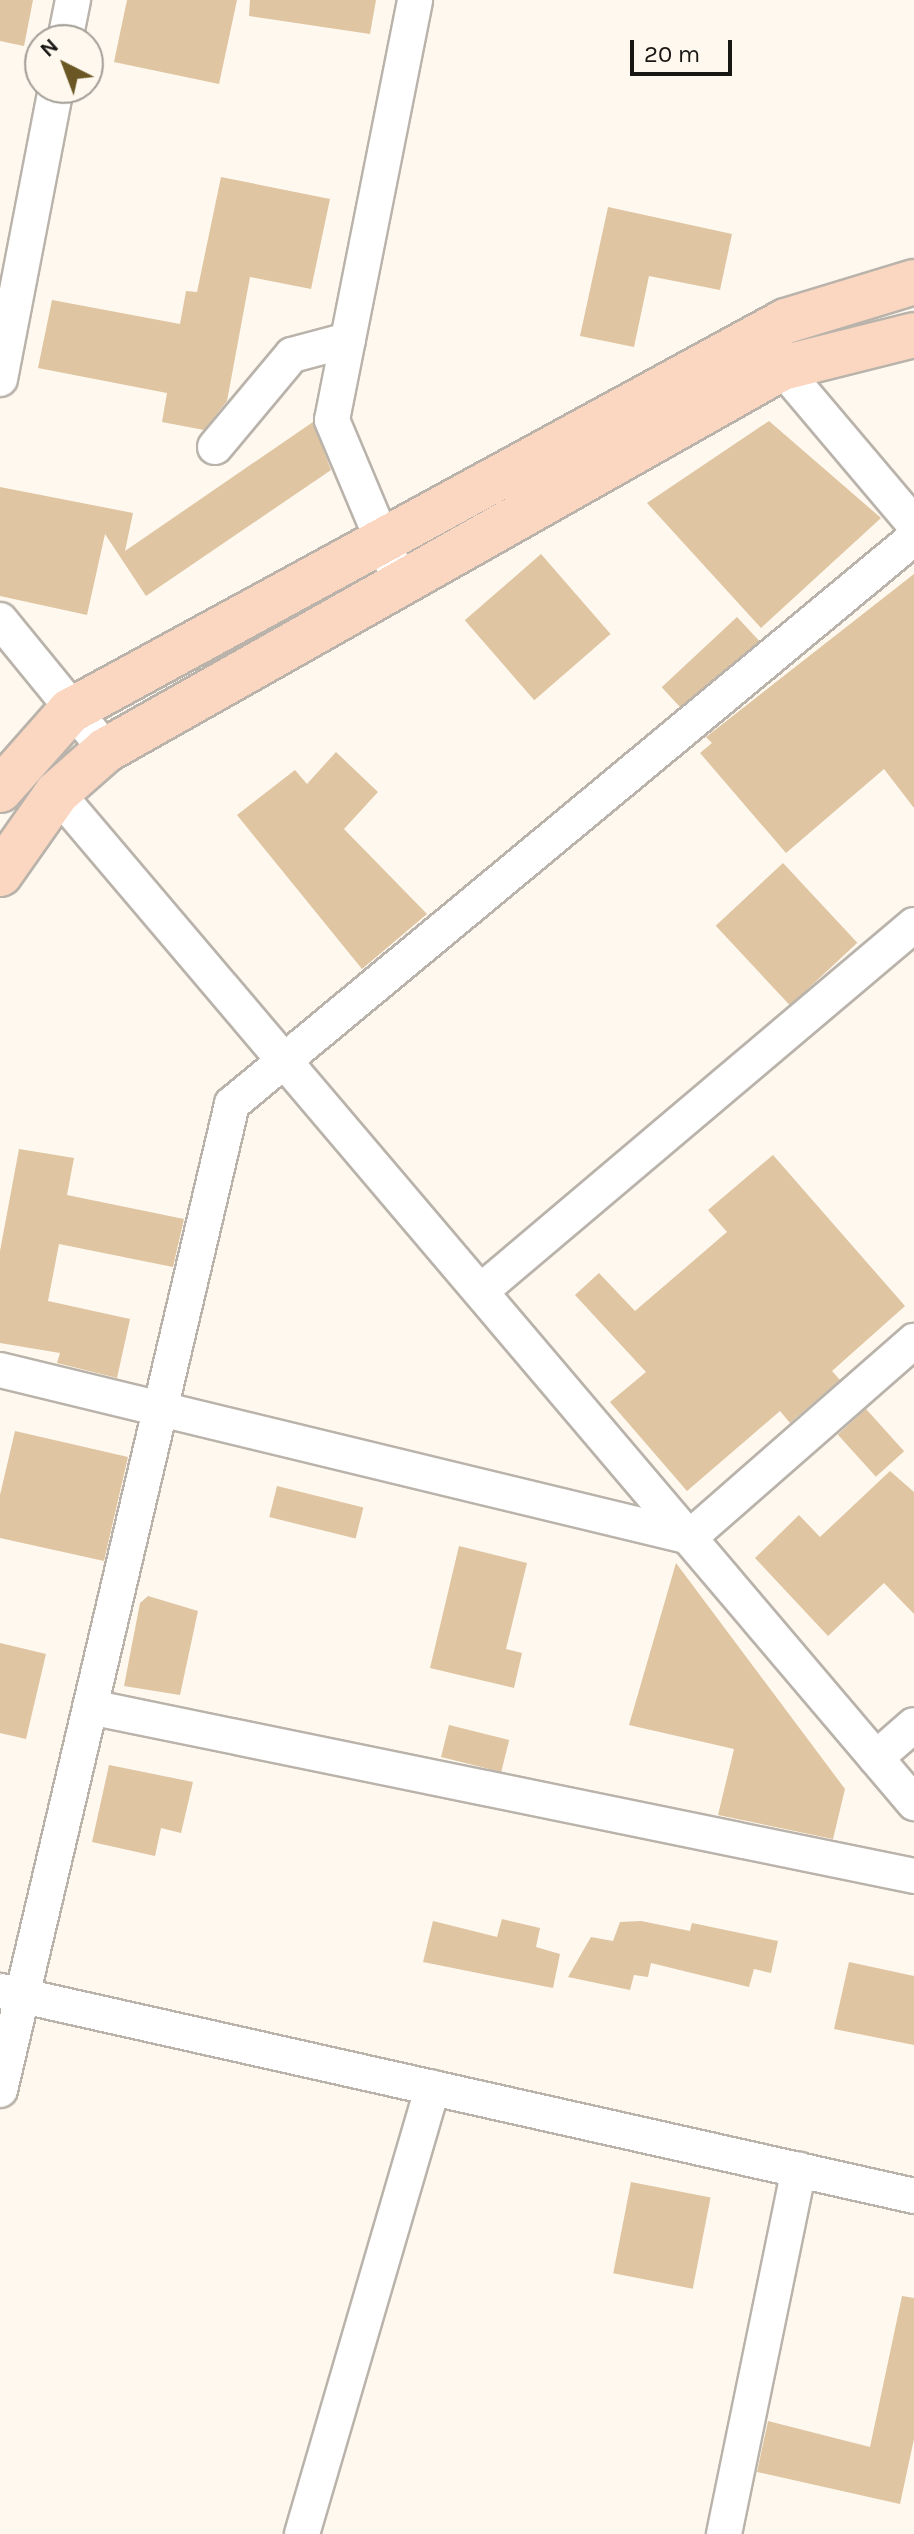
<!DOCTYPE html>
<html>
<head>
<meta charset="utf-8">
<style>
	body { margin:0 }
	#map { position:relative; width:914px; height:2534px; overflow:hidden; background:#fef8ef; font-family:Karla,sans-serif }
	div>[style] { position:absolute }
	.building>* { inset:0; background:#dfc5a1; transform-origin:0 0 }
	.roads { filter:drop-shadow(2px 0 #b9b3ab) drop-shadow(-2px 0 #b9b3ab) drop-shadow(0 2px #b9b3ab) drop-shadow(0 -2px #b9b3ab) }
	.minor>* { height:34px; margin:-17px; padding:0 17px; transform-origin:17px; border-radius:17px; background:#fff }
	.major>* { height:44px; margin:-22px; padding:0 22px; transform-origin:22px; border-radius:22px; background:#fbd7c1 }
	span { translate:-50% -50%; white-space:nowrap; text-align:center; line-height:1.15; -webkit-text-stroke:8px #fef8ef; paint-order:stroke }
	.north { position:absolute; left:24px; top:24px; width:80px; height:80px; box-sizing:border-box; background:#fef8ef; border:2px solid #a29e97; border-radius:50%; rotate:318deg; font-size:22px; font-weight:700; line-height:32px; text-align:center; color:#191714 }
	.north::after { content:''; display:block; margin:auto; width:28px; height:36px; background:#6b5725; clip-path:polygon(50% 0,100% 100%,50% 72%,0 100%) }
	.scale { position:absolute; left:630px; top:40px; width:102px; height:36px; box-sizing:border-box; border:4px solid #191714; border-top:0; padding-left:10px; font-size:24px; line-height:28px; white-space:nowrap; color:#191714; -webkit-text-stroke:6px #fef8ef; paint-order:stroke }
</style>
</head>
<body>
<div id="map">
	<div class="building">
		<div style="clip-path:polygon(0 0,33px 0,24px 46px,0 41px)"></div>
		<div style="clip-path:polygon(127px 0,237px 0,219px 84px,114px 62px)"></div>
		<div style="clip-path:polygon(250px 0,376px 0,370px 34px,249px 16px)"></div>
		<div style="clip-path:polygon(221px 177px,330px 199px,311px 289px,250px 277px,227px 401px,204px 430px,162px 422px,167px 393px,38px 368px,52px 300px,180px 324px,186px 291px,197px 292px)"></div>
		<div style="clip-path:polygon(608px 207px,732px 234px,720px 290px,649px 276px,634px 347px,580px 336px)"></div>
		<div style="clip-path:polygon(769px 421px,881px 518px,761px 628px,647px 503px)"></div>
		<div style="clip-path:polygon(313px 422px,331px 470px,146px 596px,105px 534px,87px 615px,0 596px,0 487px,133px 513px,125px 551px)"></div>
		<div style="left:541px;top:554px;width:106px;height:101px;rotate:49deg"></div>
		<div style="clip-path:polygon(914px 574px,914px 808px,884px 769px,786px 853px,700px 753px,712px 743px,706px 737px)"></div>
		<div style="left:737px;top:617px;width:33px;height:103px;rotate:47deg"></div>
		<div style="clip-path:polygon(336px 752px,378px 792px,344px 829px,427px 914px,362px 969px,237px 815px,295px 770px,307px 784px)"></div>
		<div style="left:783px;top:863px;width:109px;height:92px;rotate:47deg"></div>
		<div style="clip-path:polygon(19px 1149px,74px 1158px,67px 1195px,184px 1219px,173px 1267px,59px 1244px,48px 1301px,130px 1319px,117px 1378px,57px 1363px,60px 1353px,0 1343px,0 1251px)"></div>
		<div style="clip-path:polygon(773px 1155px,905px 1306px,832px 1371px,840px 1380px,790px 1423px,780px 1411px,687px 1491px,610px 1402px,646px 1372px,575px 1295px,599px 1273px,635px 1311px,727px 1232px,708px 1210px)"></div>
		<div style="left:866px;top:1409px;width:57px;height:38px;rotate:48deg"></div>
		<div style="clip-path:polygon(15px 1431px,128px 1457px,104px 1561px,0 1538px,0 1495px)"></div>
		<div style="clip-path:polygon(890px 1471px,914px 1492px,914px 1614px,884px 1583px,828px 1636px,755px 1558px,799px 1515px,820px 1537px)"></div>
		<div style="left:277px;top:1486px;width:89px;height:32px;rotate:14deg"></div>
		<div style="clip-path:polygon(459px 1546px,527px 1563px,506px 1649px,522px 1653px,514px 1688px,430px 1668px)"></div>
		<div style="clip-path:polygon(676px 1563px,845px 1789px,833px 1839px,718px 1815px,734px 1749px,629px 1725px)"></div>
		<div style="clip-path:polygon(148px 1596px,198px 1611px,180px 1695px,124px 1686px,140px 1603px)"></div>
		<div style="clip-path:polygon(0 1643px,46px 1654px,26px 1739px,0 1733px)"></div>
		<div style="left:449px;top:1725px;width:62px;height:33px;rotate:14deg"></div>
		<div style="clip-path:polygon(109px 1765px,193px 1782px,181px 1833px,161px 1828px,155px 1856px,92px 1842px)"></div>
		<div style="clip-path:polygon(502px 1919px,540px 1928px,536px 1947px,560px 1954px,553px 1988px,423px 1962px,433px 1921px,497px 1937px)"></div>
		<div style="clip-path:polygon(641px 1921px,690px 1931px,692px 1923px,778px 1941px,771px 1973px,754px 1969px,749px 1987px,651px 1963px,648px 1977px,634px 1975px,630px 1990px,568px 1977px,591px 1937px,613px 1941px,620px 1922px)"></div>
		<div style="clip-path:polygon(849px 1962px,914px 1976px,914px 2045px,834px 2029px)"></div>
		<div style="left:631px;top:2182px;width:81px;height:93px;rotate:11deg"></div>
		<div style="clip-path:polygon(902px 2296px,914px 2298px,914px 2439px,900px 2504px,757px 2472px,768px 2421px,870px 2447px)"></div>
	</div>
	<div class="roads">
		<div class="minor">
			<div style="left:65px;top:40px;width:41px;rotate:-78.7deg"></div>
			<div style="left:782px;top:368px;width:204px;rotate:49.8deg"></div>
			<div style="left:0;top:379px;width:296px;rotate:-79.1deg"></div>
			<div style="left:215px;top:447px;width:120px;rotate:-50.1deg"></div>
			<div style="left:292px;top:355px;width:58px;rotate:-15deg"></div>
			<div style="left:392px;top:563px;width:155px;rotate:-112.8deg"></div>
			<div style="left:332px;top:420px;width:428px;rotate:-78.8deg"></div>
			<div style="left:0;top:620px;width:168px;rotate:50.8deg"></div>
			<div style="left:57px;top:793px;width:1325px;rotate:49.68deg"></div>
			<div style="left:481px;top:1291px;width:567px;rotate:-40.21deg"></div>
			<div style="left:0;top:1370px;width:710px;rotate:13.61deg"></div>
			<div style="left:690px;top:1537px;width:298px;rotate:-41.2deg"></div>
			<div style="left:90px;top:1707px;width:841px;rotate:11.59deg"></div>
			<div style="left:876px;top:1758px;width:50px;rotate:-41deg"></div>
			<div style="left:1px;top:1991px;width:936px;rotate:12.65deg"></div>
			<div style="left:0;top:2090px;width:1013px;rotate:-76.76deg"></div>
			<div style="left:232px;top:1104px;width:886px;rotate:-39.69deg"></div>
			<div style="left:302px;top:2534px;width:465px;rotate:-73.7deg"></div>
			<div style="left:724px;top:2534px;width:372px;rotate:-78.4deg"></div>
		</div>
		<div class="major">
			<div style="left:0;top:790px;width:106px;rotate:-48.5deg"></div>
			<div style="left:70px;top:711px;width:815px;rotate:-28.58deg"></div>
			<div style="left:786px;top:321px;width:134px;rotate:-16.9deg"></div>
			<div style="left:0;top:874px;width:99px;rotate:-54.9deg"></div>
			<div style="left:57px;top:793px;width:65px;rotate:-41.3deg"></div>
			<div style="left:106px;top:750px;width:776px;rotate:-29.47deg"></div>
			<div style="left:782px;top:368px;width:136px;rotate:-14deg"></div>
		</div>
	</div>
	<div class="north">N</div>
	<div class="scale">20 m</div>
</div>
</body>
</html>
